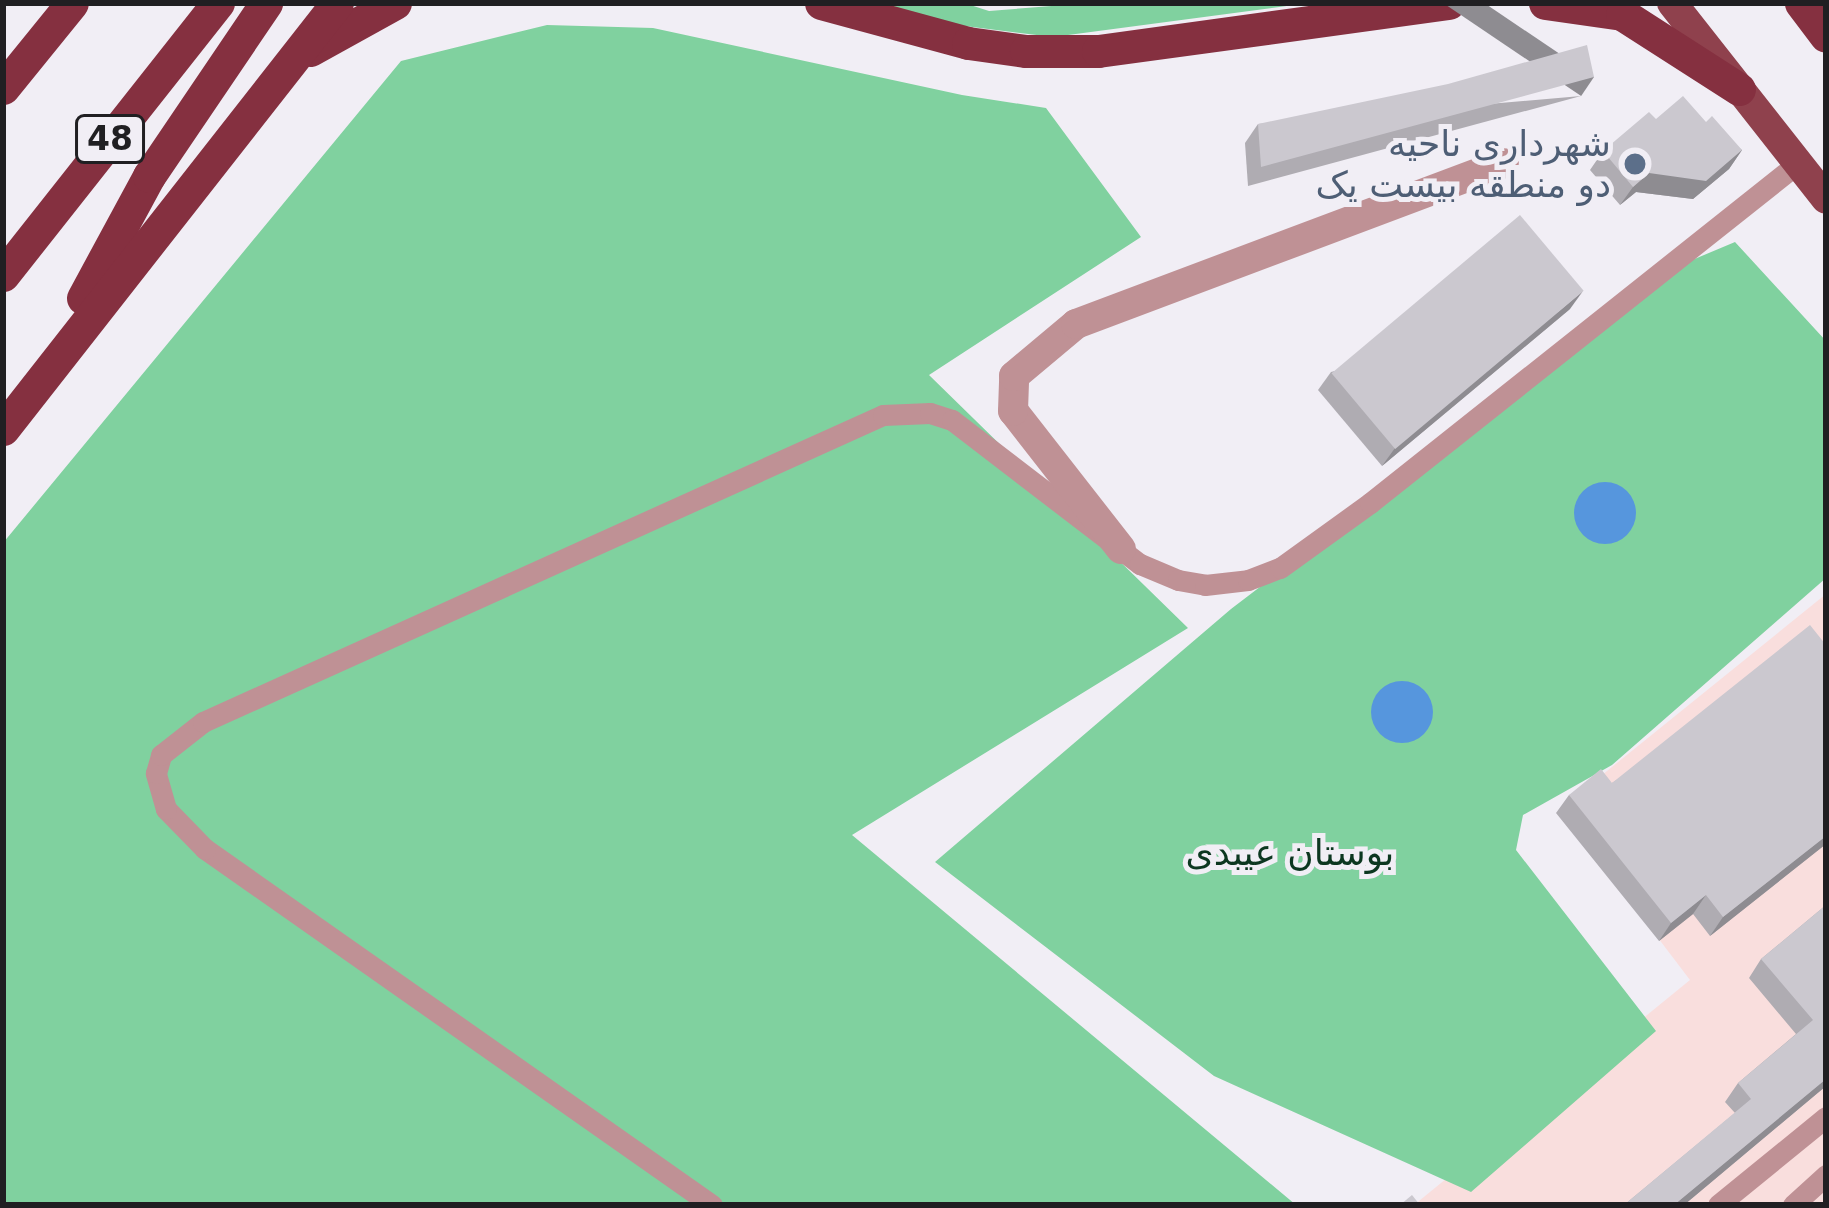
<!DOCTYPE html>
<html>
<head>
<meta charset="utf-8">
<style>
	body { margin:0 }
	#map { position:relative; width:1829px; height:1208px; overflow:hidden; background:#f1eef5; font-family:"DejaVu Sans",Cairo,sans-serif }
	div>[style] { position:absolute }
	.industrial>* { inset:0; background:#f9dedd }
	.green>* { inset:0; background:#80d19f }
	.water>* { inset:0; background:#5696dd }
	.round { border-radius:50% }
	.service>* { height:21px; margin:-10.5px; padding:0 10.5px; transform-origin:10.5px; border-radius:10.5px; background:#bf9195 }
	.minor>* { height:30px; margin:-15px; padding:0 15px; transform-origin:15px; border-radius:15px; background:#bf9195 }
	.primary>* { height:30px; margin:-15px; padding:0 15px; transform-origin:15px; border-radius:15px; background:#8f414d }
	.trunk>* { height:33px; margin:-16.5px; padding:0 16.5px; transform-origin:16.5px; border-radius:16.5px; background:#853040 }
	.wall>* { inset:0; background:#afacb2 }
	.shaded-wall>* { inset:0; background:#8e8c91; transform-origin:0 0 }
	.building>* { inset:0; background:#cbc8cf; transform-origin:0 0 }
	.dots>* { width:33px; height:33px; translate:-50% -50%; box-sizing:border-box; border:6px solid #f1eef5; border-radius:50% }
	span { translate:-50% -50%; white-space:nowrap; text-align:center; line-height:1.15; -webkit-text-stroke:10px #f1eef5; paint-order:stroke }
	.shield-label span { padding:3px 9px; background:#f1eef5; border:3px solid; border-radius:9px; -webkit-text-stroke-width:0 }
	.shield-label { font-size:33px; color:#201f22; font-weight:700 }
	.service-label { font-size:36px; color:#4e5e75 }
	.right { translate:-100% -50%; text-align:right }
	.park-label { font-size:36px; color:#0c3720 }
	.frame { position:absolute; inset:0; border:6px solid #201f22; pointer-events:none }
</style>
</head>
<body>
<div id="map">
	<div class="industrial">
		<div style="clip-path:polygon(1826px 594px,1826px 1205px,1414px 1205px,1690px 980px,1560px 809px)"></div>
	</div>
	<div class="green">
		<div style="clip-path:polygon(874px 3px,964px 3px,989px 11px,1090px 3px,1309px 3px,1053px 37px,933px 22px)"></div>
		<div style="clip-path:polygon(547px 25px,653px 28px,962px 95px,1046px 108px,1141px 237px,929px 375px,1188px 628px,852px 835px,1296px 1205px,3px 1205px,3px 543px,401px 61px)"></div>
		<div style="clip-path:polygon(1735px 242px,1826px 341px,1826px 578px,1612px 765px,1523px 815px,1516px 850px,1656px 1031px,1471px 1192px,1214px 1076px,935px 862px,1231px 609px,1685px 263px)"></div>
	</div>
	<div class="water">
		<div class="round" style="left:1574px;top:482px;width:62px;height:62px"></div>
		<div class="round" style="left:1371px;top:681px;width:62px;height:62px"></div>
	</div>
	<div class="service">
		<div style="left:712px;top:1205px;width:620px;rotate:-144.92deg"></div>
		<div style="left:205px;top:849px;width:56px;rotate:-134.3deg"></div>
		<div style="left:166px;top:809px;width:37px;rotate:-106deg"></div>
		<div style="left:156px;top:773px;width:19px;rotate:-74deg"></div>
		<div style="left:161px;top:755px;width:53px;rotate:-38.2deg"></div>
		<div style="left:203px;top:722px;width:746px;rotate:-24.3deg"></div>
		<div style="left:883px;top:415px;width:47px;rotate:-2.4deg"></div>
		<div style="left:930px;top:413px;width:23px;rotate:18deg"></div>
		<div style="left:952px;top:420px;width:237px;rotate:37.5deg"></div>
		<div style="left:1140px;top:564px;width:41px;rotate:22.8deg"></div>
		<div style="left:1178px;top:580px;width:27px;rotate:10deg"></div>
		<div style="left:1205px;top:585px;width:43px;rotate:-6.6deg"></div>
		<div style="left:1248px;top:580px;width:34px;rotate:-21deg"></div>
		<div style="left:1280px;top:568px;width:111px;rotate:-35.8deg"></div>
		<div style="left:1370px;top:503px;width:547px;rotate:-38.46deg"></div>
		<div style="left:1718px;top:1205px;width:139px;rotate:-39.2deg"></div>
		<div style="left:1793px;top:1205px;width:45px;rotate:-42.3deg"></div>
	</div>
	<div class="minor">
		<div style="left:1121px;top:549px;width:175px;rotate:-128deg"></div>
		<div style="left:1013px;top:411px;width:35px;rotate:-88deg"></div>
		<div style="left:1014px;top:376px;width:81px;rotate:-40deg"></div>
		<div style="left:1076px;top:324px;width:457px;rotate:-20.6deg"></div>
	</div>
	<div class="primary">
		<div style="left:1672px;top:3px;width:249px;rotate:51.8deg"></div>
	</div>
	<div class="trunk">
		<div style="left:821px;top:3px;width:152px;rotate:15.2deg"></div>
		<div style="left:968px;top:43px;width:59px;rotate:7.9deg"></div>
		<div style="left:1026px;top:51px;width:72px"></div>
		<div style="left:1098px;top:51px;width:354px;rotate:-7.8deg"></div>
		<div style="left:1545px;top:3px;width:78px;rotate:8.1deg"></div>
		<div style="left:1622px;top:14px;width:139px;rotate:32.7deg"></div>
		<div style="left:1801px;top:3px;width:41px;rotate:52.9deg"></div>
		<div style="left:310px;top:50px;width:97px;rotate:-28.9deg"></div>
		<div style="left:3px;top:88px;width:109px;rotate:-50.9deg"></div>
		<div style="left:3px;top:275px;width:347px;rotate:-51.7deg"></div>
		<div style="left:83px;top:298px;width:139px;rotate:-61.6deg"></div>
		<div style="left:149px;top:176px;width:209px;rotate:-55.9deg"></div>
		<div style="left:3px;top:429px;width:541px;rotate:-51.9deg"></div>
	</div>
	<div class="wall">
		<div style="clip-path:polygon(1581px 96px,1248px 186px,1245px 143px,1258px 124px)"></div>
		<div style="clip-path:polygon(1656px 119px,1706px 122px,1742px 150px,1729px 169px,1693px 199px,1636px 192px,1620px 205px,1590px 170px,1603px 151px)"></div>
		<div style="clip-path:polygon(1570px 309px,1382px 466px,1318px 390px,1331px 372px)"></div>
		<div style="clip-path:polygon(1826px 645px,1826px 844px,1710px 936px,1693px 914px,1659px 941px,1556px 813px,1569px 795px,1612px 783px)"></div>
		<div style="clip-path:polygon(1826px 905px,1826px 1086px,1684px 1205px,1624px 1205px,1735px 1113px,1725px 1102px,1738px 1083px,1796px 1034px,1749px 978px,1761px 959px)"></div>
	</div>
	<div class="shaded-wall">
		<div style="left:1594px;top:77px;width:23px;height:345px;rotate:124deg"></div>
		<div style="clip-path:polygon(1742px 150px,1729px 169px,1693px 199px,1636px 192px,1620px 205px,1633px 187px,1649px 173px)"></div>
		<div style="clip-path:polygon(1583px 291px,1570px 309px,1382px 466px,1395px 448px)"></div>
		<div style="clip-path:polygon(1826px 836px,1826px 844px,1710px 936px,1723px 917px)"></div>
		<div style="clip-path:polygon(1706px 895px,1693px 914px,1659px 941px,1671px 923px)"></div>
		<div style="clip-path:polygon(1826px 1079px,1826px 1086px,1684px 1205px,1674px 1205px)"></div>
	</div>
	<div class="building">
		<div style="clip-path:polygon(1587px 45px,1594px 77px,1261px 167px,1258px 124px,1448px 84px)"></div>
		<div style="clip-path:polygon(1683px 96px,1706px 122px,1712px 116px,1742px 150px,1706px 181px,1649px 173px,1633px 187px,1603px 151px,1649px 112px,1656px 119px)"></div>
		<div style="left:1520px;top:215px;width:99px;height:246px;rotate:50deg"></div>
		<div style="clip-path:polygon(1810px 625px,1826px 645px,1826px 836px,1723px 917px,1706px 895px,1671px 923px,1569px 795px,1601px 769px,1612px 783px)"></div>
		<div style="clip-path:polygon(1826px 905px,1826px 1079px,1674px 1205px,1624px 1205px,1751px 1099px,1738px 1083px,1813px 1020px,1761px 959px)"></div>
		<div style="clip-path:polygon(1412px 1195px,1420px 1205px,1400px 1205px)"></div>
	</div>
	<div class="dots">
		<div style="left:1635px;top:164px;background:#5c6f8a"></div>
	</div>
	<div class="shield-label">
		<span style="left:110px;top:139px">48</span>
	</div>
	<div class="service-label">
		<span class="right" style="left:1611px;top:164px">شهرداری ناحیه<br>دو منطقه بیست یک</span>
	</div>
	<div class="park-label">
		<span style="left:1290px;top:853px">بوستان عیبدی</span>
	</div>
	<div class="frame"></div>
</div>
</body>
</html>
